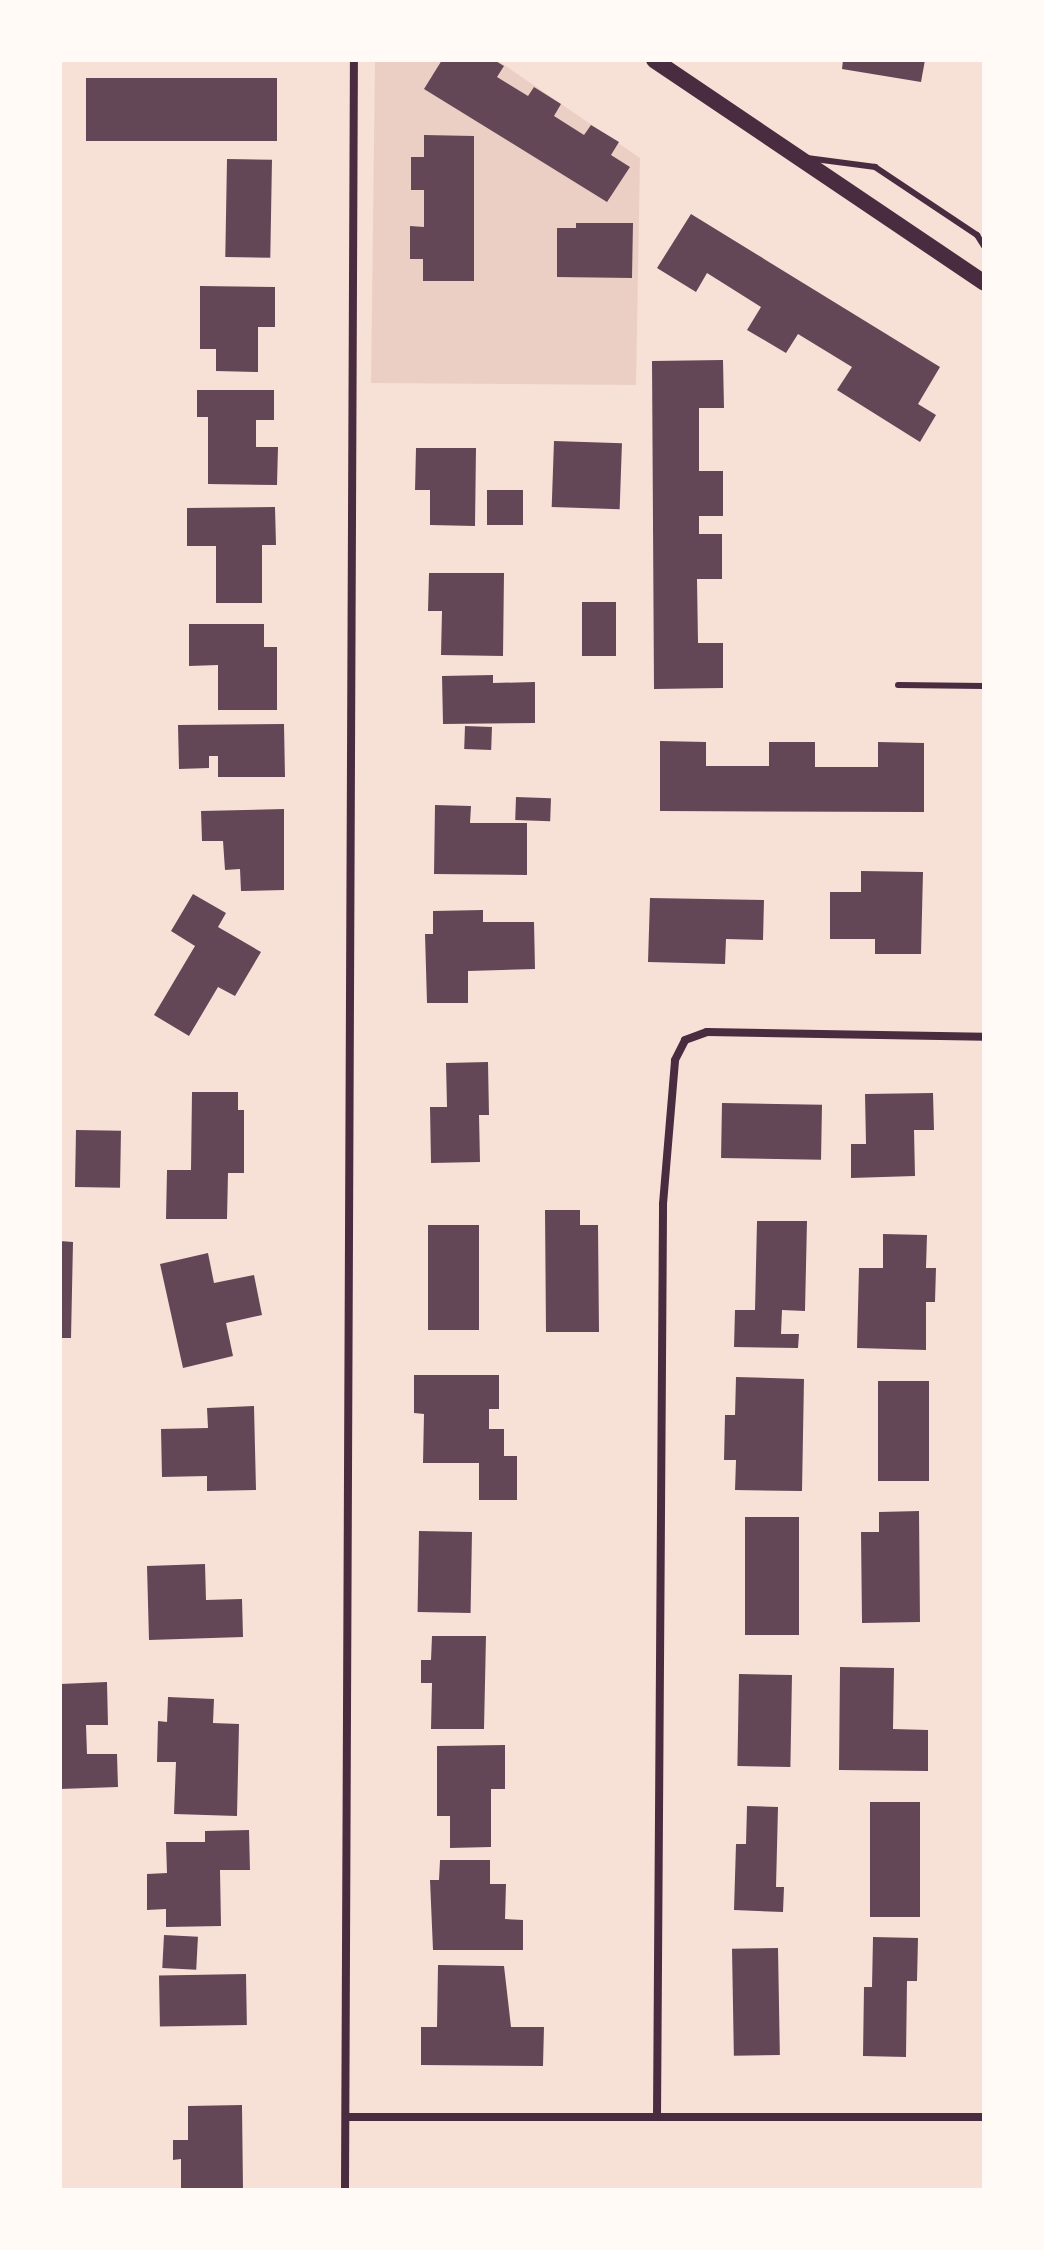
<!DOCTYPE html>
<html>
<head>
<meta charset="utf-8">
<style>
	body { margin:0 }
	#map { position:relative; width:1044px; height:2250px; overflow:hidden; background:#f7e1d7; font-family:"IBM Plex Sans",sans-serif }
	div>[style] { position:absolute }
	.green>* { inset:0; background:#ebcfc5 }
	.building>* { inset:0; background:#644757; transform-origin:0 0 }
	.service>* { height:6px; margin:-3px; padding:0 3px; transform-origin:3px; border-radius:3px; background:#4a2c40 }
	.minor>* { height:8px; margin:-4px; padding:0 4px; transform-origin:4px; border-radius:4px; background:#4a2c40 }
	.secondary>* { height:16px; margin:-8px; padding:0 8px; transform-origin:8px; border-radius:8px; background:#4a2c40 }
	span { translate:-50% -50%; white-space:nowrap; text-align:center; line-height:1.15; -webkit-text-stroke:6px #fffaf5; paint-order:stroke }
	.frame { position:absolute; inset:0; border:62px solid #fffaf5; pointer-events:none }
</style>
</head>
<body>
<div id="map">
	<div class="green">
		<div style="clip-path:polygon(375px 60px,497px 60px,640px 158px,636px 385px,371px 383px)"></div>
	</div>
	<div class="building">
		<div style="clip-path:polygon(442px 60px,494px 60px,504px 66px,497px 77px,528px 96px,534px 87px,561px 104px,554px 116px,584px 135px,591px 125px,619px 142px,611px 155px,630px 167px,607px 202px,424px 89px)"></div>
		<div style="clip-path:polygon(843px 60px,925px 60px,921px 82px,842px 69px)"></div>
		<div style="left:277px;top:78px;width:63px;height:191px;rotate:90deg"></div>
		<div style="clip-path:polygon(424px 135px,474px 136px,474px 281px,423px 281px,423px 259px,410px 259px,410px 226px,424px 227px,424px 190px,411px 190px,411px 157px,424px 157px)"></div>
		<div style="left:227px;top:159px;width:45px;height:98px;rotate:1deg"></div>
		<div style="clip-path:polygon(691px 214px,940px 367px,918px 404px,936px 415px,920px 442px,837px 390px,852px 367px,798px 334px,786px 353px,747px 330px,761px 307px,707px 273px,696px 292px,657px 268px)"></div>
		<div style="clip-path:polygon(576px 223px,633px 223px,632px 278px,557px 277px,557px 228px,576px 228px)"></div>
		<div style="clip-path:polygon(200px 286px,275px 287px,275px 327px,258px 327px,258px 372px,216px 371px,216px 349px,200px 349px)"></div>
		<div style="clip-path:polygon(723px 360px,724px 408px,699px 408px,699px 471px,723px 471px,723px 516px,699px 516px,699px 534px,722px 534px,722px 579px,697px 579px,698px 643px,723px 643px,723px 688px,654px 689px,652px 361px)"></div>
		<div style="clip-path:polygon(197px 390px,274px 390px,274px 420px,256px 420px,256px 447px,278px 447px,277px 485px,208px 484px,208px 417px,197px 417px)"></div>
		<div style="left:554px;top:441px;width:68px;height:66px;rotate:2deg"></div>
		<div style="clip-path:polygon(416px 448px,476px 448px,475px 526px,430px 525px,430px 490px,415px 490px)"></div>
		<div style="left:487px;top:490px;width:36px;height:35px"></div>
		<div style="clip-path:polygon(275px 507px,276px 545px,262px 545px,262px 603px,216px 603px,216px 546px,187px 546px,187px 508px)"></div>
		<div style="clip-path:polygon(429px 573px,504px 573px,503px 656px,441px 655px,442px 611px,428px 611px)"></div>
		<div style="left:582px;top:602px;width:34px;height:54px"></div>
		<div style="clip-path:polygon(189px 624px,264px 624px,264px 647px,277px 647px,277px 710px,218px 710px,218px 665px,189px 666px)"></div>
		<div style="clip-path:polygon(493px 675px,493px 683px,535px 682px,535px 723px,443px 724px,442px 676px)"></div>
		<div style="clip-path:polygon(284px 724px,285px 777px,218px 777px,218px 756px,209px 756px,209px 768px,179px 769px,178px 725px)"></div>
		<div style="left:465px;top:726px;width:27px;height:23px;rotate:2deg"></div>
		<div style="clip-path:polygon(660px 741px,706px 742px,706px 766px,769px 766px,769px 742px,815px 742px,815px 767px,878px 767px,878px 742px,924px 743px,924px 812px,660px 811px)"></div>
		<div style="left:516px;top:797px;width:35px;height:23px;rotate:2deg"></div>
		<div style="clip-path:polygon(435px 805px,471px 806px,470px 823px,527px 823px,527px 875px,434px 874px)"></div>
		<div style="clip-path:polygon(284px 809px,284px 890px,241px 891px,240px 869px,225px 870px,223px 841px,202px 841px,201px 811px)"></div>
		<div style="clip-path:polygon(861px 871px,923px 872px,921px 954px,875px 954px,875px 939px,830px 939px,830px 892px,861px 892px)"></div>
		<div style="clip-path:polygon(193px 894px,226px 913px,218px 927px,261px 952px,235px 996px,218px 987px,189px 1036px,154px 1015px,195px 946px,171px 931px)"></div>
		<div style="clip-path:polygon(650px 898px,764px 900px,763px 940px,726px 939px,725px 964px,648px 962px)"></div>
		<div style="clip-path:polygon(483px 910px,483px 922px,534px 922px,535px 969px,468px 971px,468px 1003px,427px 1003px,425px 934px,433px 934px,433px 911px)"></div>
		<div style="clip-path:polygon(488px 1062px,489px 1115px,479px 1115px,480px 1162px,431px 1163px,430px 1107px,447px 1107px,446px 1063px)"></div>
		<div style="clip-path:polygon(192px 1092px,238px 1092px,238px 1110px,244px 1110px,244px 1173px,228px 1173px,227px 1219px,166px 1219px,167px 1170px,191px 1170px)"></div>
		<div style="clip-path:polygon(933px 1093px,934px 1130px,914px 1130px,915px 1176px,851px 1178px,851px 1144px,866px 1144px,865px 1094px)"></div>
		<div style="left:722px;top:1103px;width:100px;height:55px;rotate:1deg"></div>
		<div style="left:76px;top:1130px;width:45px;height:57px;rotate:1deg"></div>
		<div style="clip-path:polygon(545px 1210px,580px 1210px,580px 1225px,598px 1225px,599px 1332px,546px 1332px)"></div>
		<div style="clip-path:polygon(757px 1221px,807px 1221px,805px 1311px,782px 1310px,781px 1334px,799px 1334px,798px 1348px,734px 1347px,735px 1310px,755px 1310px)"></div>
		<div style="left:428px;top:1225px;width:51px;height:105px"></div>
		<div style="clip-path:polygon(883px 1234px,927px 1235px,926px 1268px,936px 1268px,935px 1302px,926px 1302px,926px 1350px,857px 1348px,859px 1268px,883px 1268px)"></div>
		<div style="clip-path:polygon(60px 1241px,73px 1242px,71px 1338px,60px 1338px)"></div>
		<div style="clip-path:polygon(208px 1253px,214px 1283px,254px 1275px,262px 1315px,226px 1323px,233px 1356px,183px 1368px,160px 1264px)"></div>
		<div style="clip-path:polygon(414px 1375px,499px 1375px,499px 1409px,489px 1409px,489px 1429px,504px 1429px,504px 1456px,517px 1456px,517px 1500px,479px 1500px,479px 1463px,423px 1463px,424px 1414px,414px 1413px)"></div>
		<div style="clip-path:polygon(736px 1377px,804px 1379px,802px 1491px,735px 1490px,736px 1460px,724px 1460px,725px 1415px,735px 1415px)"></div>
		<div style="left:878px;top:1381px;width:51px;height:100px"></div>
		<div style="clip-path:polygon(254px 1406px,256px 1490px,207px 1491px,207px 1476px,162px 1477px,161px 1429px,208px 1428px,207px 1408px)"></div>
		<div style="clip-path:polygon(919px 1511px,920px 1622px,862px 1623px,861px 1532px,879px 1532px,879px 1512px)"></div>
		<div style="left:745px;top:1517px;width:54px;height:118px"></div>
		<div style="left:419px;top:1531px;width:53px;height:81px;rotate:1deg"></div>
		<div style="clip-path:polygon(205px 1564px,206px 1600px,242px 1599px,243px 1637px,149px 1640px,147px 1566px)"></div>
		<div style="clip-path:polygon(432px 1636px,486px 1636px,484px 1729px,431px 1729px,432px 1683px,421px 1683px,421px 1660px,431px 1660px)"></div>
		<div style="clip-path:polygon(840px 1667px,894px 1668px,893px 1729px,928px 1730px,928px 1771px,839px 1770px)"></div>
		<div style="left:739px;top:1674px;width:53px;height:92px;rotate:1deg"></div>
		<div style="clip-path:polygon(107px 1682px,108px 1725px,86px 1725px,87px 1754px,117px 1754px,118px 1787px,60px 1789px,60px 1684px)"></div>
		<div style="clip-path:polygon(168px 1697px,214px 1699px,213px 1723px,239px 1724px,237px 1816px,174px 1814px,176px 1762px,157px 1762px,158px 1721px,167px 1722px)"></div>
		<div style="clip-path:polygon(505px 1745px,505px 1789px,491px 1789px,491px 1847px,450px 1848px,450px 1816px,437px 1816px,437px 1746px)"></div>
		<div style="left:870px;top:1802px;width:50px;height:115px"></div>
		<div style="clip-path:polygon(747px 1806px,778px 1807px,776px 1887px,784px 1887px,783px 1912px,734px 1910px,736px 1844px,746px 1844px)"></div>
		<div style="clip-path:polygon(249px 1830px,250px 1870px,220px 1870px,221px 1926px,166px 1927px,166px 1909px,147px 1910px,147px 1874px,167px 1873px,166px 1842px,205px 1842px,205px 1831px)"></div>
		<div style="clip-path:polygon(440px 1860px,490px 1860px,490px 1884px,506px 1884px,505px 1919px,523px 1920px,523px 1950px,433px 1950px,430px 1880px,439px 1880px)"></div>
		<div style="left:164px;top:1935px;width:34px;height:33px;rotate:3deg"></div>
		<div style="clip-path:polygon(873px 1937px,918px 1938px,917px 1981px,907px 1981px,906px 2057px,863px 2056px,864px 1987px,872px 1987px)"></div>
		<div style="left:778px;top:1948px;width:107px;height:46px;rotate:89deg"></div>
		<div style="clip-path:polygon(438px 1965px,504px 1966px,511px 2027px,544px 2027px,543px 2066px,421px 2065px,421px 2027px,437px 2027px)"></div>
		<div style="left:246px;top:1974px;width:51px;height:87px;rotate:89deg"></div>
		<div style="clip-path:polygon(242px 2105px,243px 2190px,181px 2190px,181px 2159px,173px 2160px,173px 2140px,188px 2140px,188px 2106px)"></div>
	</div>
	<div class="service">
		<div style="left:807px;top:158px;width:69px;rotate:7.5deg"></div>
		<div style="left:875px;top:167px;width:123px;rotate:33.7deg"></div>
		<div style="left:977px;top:235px;width:13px;rotate:58deg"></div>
		<div style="left:898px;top:685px;width:86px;rotate:0.7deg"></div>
	</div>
	<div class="minor">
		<div style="left:657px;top:2116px;width:912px;rotate:-89.62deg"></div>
		<div style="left:663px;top:1204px;width:144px;rotate:-85.2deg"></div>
		<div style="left:675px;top:1060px;width:22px;rotate:-63deg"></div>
		<div style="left:685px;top:1040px;width:23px;rotate:-20deg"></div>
		<div style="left:707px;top:1032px;width:277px;rotate:1deg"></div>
		<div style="left:346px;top:2117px;width:638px"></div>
		<div style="left:345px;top:2190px;width:2130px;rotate:-89.76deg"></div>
	</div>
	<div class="secondary">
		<div style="left:654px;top:60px;width:398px;rotate:34deg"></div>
	</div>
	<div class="frame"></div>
</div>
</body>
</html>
